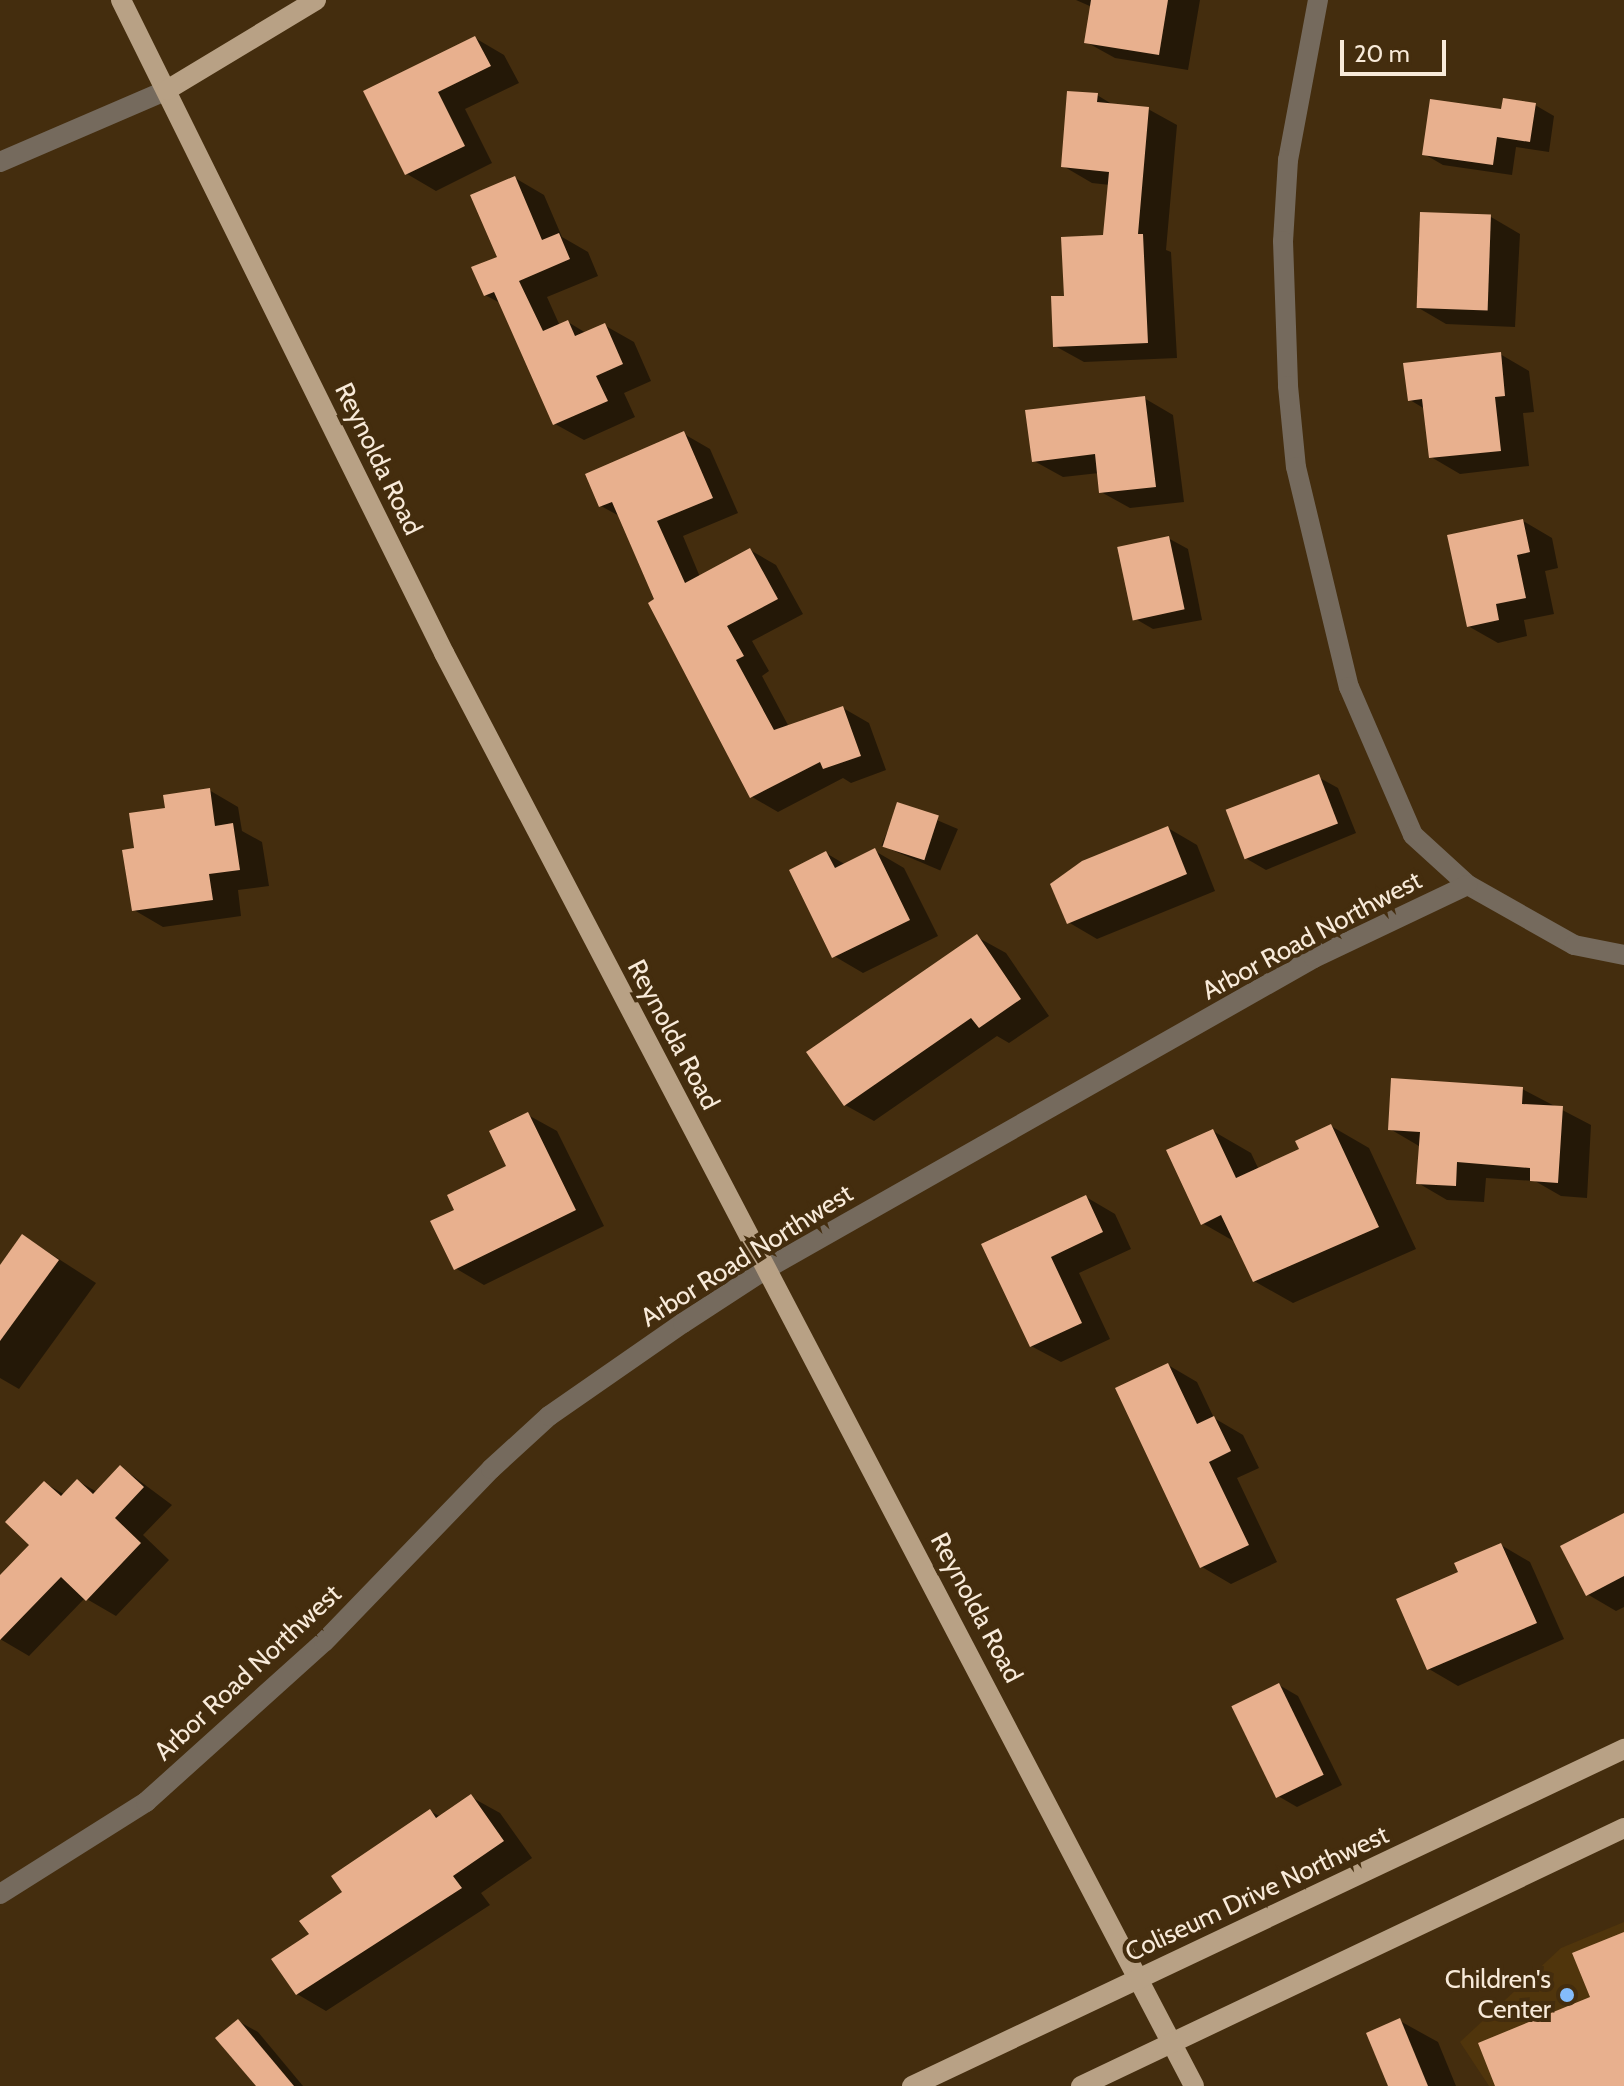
<!DOCTYPE html>
<html>
<head>
<meta charset="utf-8">
<style>
	body { margin:0 }
	#map { position:relative; width:1624px; height:2086px; overflow:hidden; background:#442d0e; font-family:Cabin,sans-serif }
	div>[style] { position:absolute }
	.built>* { inset:0; background:#50350c }
	.shadow>* { inset:0; background:#0007; transform-origin:0 0 }
	.building>* { inset:0; background:#e8b08e; transform-origin:0 0 }
	.minor>* { height:20px; margin:-10px; padding:0 10px; transform-origin:10px; border-radius:10px; background:#756a5d }
	.major>* { height:20px; margin:-10px; padding:0 10px; transform-origin:10px; border-radius:10px; background:#b8a185 }
	.dots>* { width:22px; height:22px; translate:-50% -50%; box-sizing:border-box; border:4px solid #442d0e; border-radius:50% }
	span { translate:-50% -50%; white-space:nowrap; text-align:center; line-height:1.15; -webkit-text-stroke:8px #442d0e; paint-order:stroke }
	.street-label { font-size:26px; color:#f8ead9 }
	.poi-label { font-size:26px; color:#f8ead9 }
	.right { translate:-100% -50%; text-align:right }
	.scale { position:absolute; left:1340px; top:40px; width:106px; height:36px; box-sizing:border-box; border:4px solid #f8ead9; border-top:0; padding-left:10px; font-size:24px; line-height:28px; white-space:nowrap; color:#f8ead9; -webkit-text-stroke:6px #442d0e; paint-order:stroke }
</style>
</head>
<body>
<div id="map">
	<div class="built">
		<div style="clip-path:polygon(1624px 1922px,1624px 2086px,1489px 2086px,1460px 2042px,1561px 1948px)"></div>
	</div>
	<div class="shadow">
		<div style="clip-path:polygon(1076px 0,1200px 0,1188px 70px,1115px 58px,1086px 42px,1092px 7px)"></div>
		<div style="clip-path:polygon(475px 38px,504px 55px,519px 83px,465px 109px,492px 163px,436px 191px,407px 174px,366px 92px)"></div>
		<div style="clip-path:polygon(1097px 95px,1115px 106px,1148px 109px,1177px 125px,1166px 250px,1171px 252px,1177px 358px,1084px 362px,1055px 346px,1066px 297px,1104px 237px,1110px 185px,1092px 183px,1063px 166px)"></div>
		<div style="clip-path:polygon(1535px 105px,1554px 116px,1549px 152px,1516px 147px,1512px 175px,1443px 165px,1424px 154px,1502px 112px)"></div>
		<div style="clip-path:polygon(515px 178px,544px 195px,562px 237px,588px 252px,598px 276px,547px 297px,560px 326px,568px 322px,586px 333px,604px 325px,634px 342px,651px 381px,624px 393px,635px 417px,584px 440px,555px 424px,502px 304px,485px 295px,499px 258px)"></div>
		<div style="clip-path:polygon(1491px 217px,1520px 234px,1515px 327px,1446px 324px,1417px 307px)"></div>
		<div style="clip-path:polygon(1500px 354px,1529px 371px,1534px 412px,1523px 413px,1529px 466px,1460px 474px,1431px 457px,1425px 409px,1410px 400px)"></div>
		<div style="clip-path:polygon(1144px 398px,1173px 415px,1184px 502px,1130px 508px,1101px 492px,1099px 473px,1063px 477px,1034px 461px)"></div>
		<div style="clip-path:polygon(684px 434px,710px 449px,738px 513px,683px 536px,700px 577px,750px 550px,776px 565px,803px 614px,752px 641px,769px 671px,762px 676px,789px 727px,843px 708px,869px 723px,886px 770px,851px 783px,843px 778px,778px 812px,752px 797px,621px 517px,601px 506px)"></div>
		<div style="clip-path:polygon(1523px 521px,1552px 538px,1558px 568px,1545px 571px,1554px 614px,1524px 620px,1527px 636px,1498px 643px,1468px 626px)"></div>
		<div style="clip-path:polygon(1168px 538px,1188px 549px,1202px 620px,1153px 629px,1134px 618px)"></div>
		<div style="clip-path:polygon(1318px 777px,1338px 788px,1356px 833px,1266px 870px,1247px 859px)"></div>
		<div style="clip-path:polygon(209px 790px,238px 807px,242px 831px,262px 842px,269px 886px,238px 890px,241px 916px,163px 927px,134px 910px,137px 850px,167px 809px)"></div>
		<div style="left:899px;top:804px;width:64px;height:45px;rotate:23deg"></div>
		<div style="clip-path:polygon(1168px 828px,1197px 845px,1215px 891px,1097px 939px,1068px 922px)"></div>
		<div style="clip-path:polygon(875px 851px,904px 868px,938px 936px,863px 973px,834px 956px,826px 853px,846px 865px)"></div>
		<div style="clip-path:polygon(977px 937px,1006px 953px,1049px 1016px,1009px 1043px,997px 1036px,874px 1121px,845px 1105px)"></div>
		<div style="clip-path:polygon(1522px 1089px,1591px 1125px,1587px 1198px,1561px 1196px,1535px 1181px,1486px 1178px,1484px 1202px,1447px 1200px,1418px 1183px,1419px 1146px,1390px 1129px)"></div>
		<div style="clip-path:polygon(528px 1115px,557px 1131px,604px 1226px,484px 1285px,455px 1268px,457px 1211px,509px 1167px)"></div>
		<div style="clip-path:polygon(1331px 1126px,1369px 1148px,1416px 1249px,1293px 1303px,1254px 1281px,1237px 1243px,1202px 1223px,1213px 1131px,1251px 1153px,1259px 1170px,1301px 1150px)"></div>
		<div style="clip-path:polygon(1086px 1197px,1115px 1214px,1131px 1249px,1079px 1273px,1110px 1339px,1061px 1362px,1031px 1346px,984px 1245px)"></div>
		<div style="clip-path:polygon(23px 1236px,96px 1283px,19px 1389px,0 1378px,0 1268px)"></div>
		<div style="clip-path:polygon(1168px 1365px,1197px 1382px,1214px 1418px,1243px 1435px,1259px 1468px,1237px 1478px,1277px 1562px,1231px 1584px,1202px 1567px)"></div>
		<div style="clip-path:polygon(121px 1467px,172px 1505px,143px 1535px,169px 1560px,116px 1616px,85px 1598px,29px 1656px,0 1639px,0 1578px,32px 1545px,45px 1483px,65px 1495px,78px 1481px,97px 1492px)"></div>
		<div style="clip-path:polygon(1624px 1516px,1624px 1607px,1616px 1611px,1587px 1594px)"></div>
		<div style="clip-path:polygon(1501px 1545px,1530px 1562px,1564px 1639px,1458px 1686px,1429px 1669px,1460px 1573px)"></div>
		<div style="clip-path:polygon(1279px 1685px,1298px 1696px,1342px 1785px,1297px 1807px,1278px 1796px)"></div>
		<div style="clip-path:polygon(471px 1797px,500px 1813px,532px 1858px,481px 1893px,490px 1905px,326px 2011px,297px 1994px,311px 1934px,344px 1892px,430px 1811px,441px 1817px)"></div>
		<div style="clip-path:polygon(238px 2021px,258px 2032px,303px 2086px,258px 2086px)"></div>
		<div style="clip-path:polygon(1400px 2021px,1438px 2042px,1456px 2086px,1390px 2086px)"></div>
	</div>
	<div class="building">
		<div style="clip-path:polygon(1091px 0,1168px 0,1159px 55px,1084px 43px)"></div>
		<div style="clip-path:polygon(475px 36px,491px 66px,438px 92px,465px 146px,405px 175px,363px 91px)"></div>
		<div style="clip-path:polygon(1067px 91px,1098px 93px,1097px 102px,1149px 107px,1138px 234px,1143px 234px,1148px 343px,1053px 347px,1051px 296px,1064px 296px,1061px 237px,1103px 235px,1109px 172px,1061px 167px)"></div>
		<div style="clip-path:polygon(1503px 98px,1536px 103px,1530px 142px,1497px 137px,1493px 165px,1422px 155px,1430px 99px,1501px 109px)"></div>
		<div style="clip-path:polygon(515px 176px,542px 240px,559px 233px,570px 259px,519px 281px,543px 331px,568px 320px,575px 336px,605px 323px,623px 364px,596px 376px,608px 401px,553px 425px,494px 292px,484px 296px,471px 267px,497px 257px,470px 195px)"></div>
		<div style="left:1420px;top:212px;width:71px;height:96px;rotate:2deg"></div>
		<div style="clip-path:polygon(1501px 352px,1505px 396px,1495px 397px,1501px 451px,1429px 458px,1422px 399px,1408px 401px,1403px 363px)"></div>
		<div style="clip-path:polygon(1145px 396px,1156px 487px,1099px 493px,1095px 454px,1032px 462px,1025px 410px)"></div>
		<div style="clip-path:polygon(684px 431px,713px 498px,657px 521px,685px 583px,750px 548px,778px 599px,727px 626px,744px 656px,736px 660px,774px 730px,843px 706px,861px 756px,823px 769px,820px 762px,750px 798px,648px 603px,654px 599px,612px 502px,599px 507px,585px 474px)"></div>
		<div style="clip-path:polygon(1523px 519px,1530px 552px,1517px 555px,1526px 598px,1496px 604px,1499px 620px,1467px 627px,1447px 535px)"></div>
		<div style="left:1169px;top:536px;width:75px;height:53px;rotate:78deg"></div>
		<div style="left:1319px;top:774px;width:53px;height:100px;rotate:69deg"></div>
		<div style="clip-path:polygon(210px 788px,215px 826px,233px 823px,240px 870px,209px 874px,213px 900px,132px 911px,122px 850px,134px 848px,129px 813px,165px 808px,163px 795px)"></div>
		<div style="left:897px;top:802px;width:44px;height:47px;rotate:18deg"></div>
		<div style="clip-path:polygon(1168px 826px,1187px 874px,1067px 924px,1050px 884px,1082px 861px)"></div>
		<div style="clip-path:polygon(875px 848px,910px 920px,832px 958px,789px 870px,826px 851px,835px 868px)"></div>
		<div style="clip-path:polygon(977px 934px,1021px 999px,979px 1028px,971px 1018px,844px 1106px,806px 1052px)"></div>
		<div style="clip-path:polygon(1391px 1078px,1523px 1087px,1522px 1104px,1563px 1106px,1558px 1183px,1530px 1181px,1530px 1168px,1457px 1162px,1456px 1186px,1416px 1184px,1420px 1132px,1388px 1130px)"></div>
		<div style="clip-path:polygon(528px 1112px,576px 1210px,454px 1270px,430px 1221px,454px 1210px,447px 1195px,506px 1166px,489px 1131px)"></div>
		<div style="clip-path:polygon(1331px 1124px,1379px 1227px,1253px 1282px,1221px 1215px,1201px 1225px,1166px 1150px,1213px 1129px,1236px 1178px,1299px 1149px,1295px 1141px)"></div>
		<div style="clip-path:polygon(1086px 1195px,1103px 1232px,1051px 1257px,1082px 1323px,1030px 1347px,981px 1244px)"></div>
		<div style="clip-path:polygon(22px 1234px,59px 1260px,0 1341px,0 1265px)"></div>
		<div style="clip-path:polygon(1168px 1363px,1197px 1424px,1214px 1416px,1231px 1451px,1209px 1462px,1249px 1545px,1200px 1568px,1115px 1388px)"></div>
		<div style="clip-path:polygon(120px 1465px,144px 1487px,115px 1518px,141px 1543px,86px 1601px,61px 1577px,0 1640px,0 1575px,29px 1545px,5px 1522px,44px 1481px,61px 1496px,77px 1479px,93px 1494px)"></div>
		<div style="clip-path:polygon(1624px 1513px,1624px 1576px,1586px 1596px,1560px 1546px)"></div>
		<div style="clip-path:polygon(1501px 1543px,1537px 1623px,1427px 1670px,1396px 1599px,1458px 1572px,1454px 1563px)"></div>
		<div style="left:1279px;top:1683px;width:102px;height:53px;rotate:64deg"></div>
		<div style="clip-path:polygon(471px 1794px,504px 1841px,453px 1876px,462px 1888px,296px 1995px,271px 1959px,309px 1934px,299px 1921px,342px 1892px,331px 1876px,430px 1809px,436px 1818px)"></div>
		<div style="clip-path:polygon(1624px 1932px,1624px 2086px,1495px 2086px,1478px 2043px,1590px 1997px,1572px 1953px)"></div>
		<div style="clip-path:polygon(1400px 2018px,1428px 2086px,1388px 2086px,1366px 2033px)"></div>
		<div style="clip-path:polygon(238px 2019px,294px 2086px,256px 2086px,215px 2038px)"></div>
	</div>
	<div class="minor">
		<div style="left:1318px;top:0;width:163px;rotate:100.6deg"></div>
		<div style="left:1288px;top:160px;width:81px;rotate:93.5deg"></div>
		<div style="left:1283px;top:241px;width:145px;rotate:88deg"></div>
		<div style="left:1288px;top:386px;width:81px;rotate:84.4deg"></div>
		<div style="left:1296px;top:467px;width:226px;rotate:76.5deg"></div>
		<div style="left:1349px;top:687px;width:161px;rotate:66.6deg"></div>
		<div style="left:1413px;top:835px;width:74px;rotate:42.3deg"></div>
		<div style="left:1468px;top:885px;width:122px;rotate:29.5deg"></div>
		<div style="left:1574px;top:945px;width:51px;rotate:11.3deg"></div>
		<div style="left:0;top:162px;width:182px;rotate:-23.3deg"></div>
		<div style="left:0;top:1894px;width:173px;rotate:-32.2deg"></div>
		<div style="left:146px;top:1802px;width:239px;rotate:-42deg"></div>
		<div style="left:324px;top:1642px;width:240px;rotate:-46deg"></div>
		<div style="left:491px;top:1469px;width:79px;rotate:-42.4deg"></div>
		<div style="left:549px;top:1416px;width:163px;rotate:-34.8deg"></div>
		<div style="left:683px;top:1323px;width:99px;rotate:-33deg"></div>
		<div style="left:766px;top:1269px;width:630px;rotate:-29.58deg"></div>
		<div style="left:1314px;top:958px;width:170px;rotate:-25.4deg"></div>
	</div>
	<div class="major">
		<div style="left:121px;top:0;width:729px;rotate:63.68deg"></div>
		<div style="left:444px;top:653px;width:1617px;rotate:62.37deg"></div>
		<div style="left:167px;top:90px;width:174px;rotate:-31.1deg"></div>
		<div style="left:912px;top:2086px;width:788px;rotate:-25.33deg"></div>
		<div style="left:1081px;top:2086px;width:601px;rotate:-25.41deg"></div>
	</div>
	<div class="dots">
		<div style="left:1567px;top:1995px;background:#84bcfb"></div>
	</div>
	<div class="street-label">
		<span style="left:378px;top:459px;rotate:64deg">Reynolda Road</span>
		<span style="left:1312px;top:936px;rotate:-28deg">Arbor Road Northwest</span>
		<span style="left:673px;top:1035px;rotate:62deg">Reynolda Road</span>
		<span style="left:747px;top:1256px;rotate:-32deg">Arbor Road Northwest</span>
		<span style="left:976px;top:1608px;rotate:62deg">Reynolda Road</span>
		<span style="left:248px;top:1673px;rotate:-43deg">Arbor Road Northwest</span>
		<span style="left:1257px;top:1894px;rotate:-25deg">Coliseum Drive Northwest</span>
	</div>
	<div class="poi-label">
		<span class="right" style="left:1551px;top:1995px">Children's<br>Center</span>
	</div>
	<div class="scale">20 m</div>
</div>
</body>
</html>
